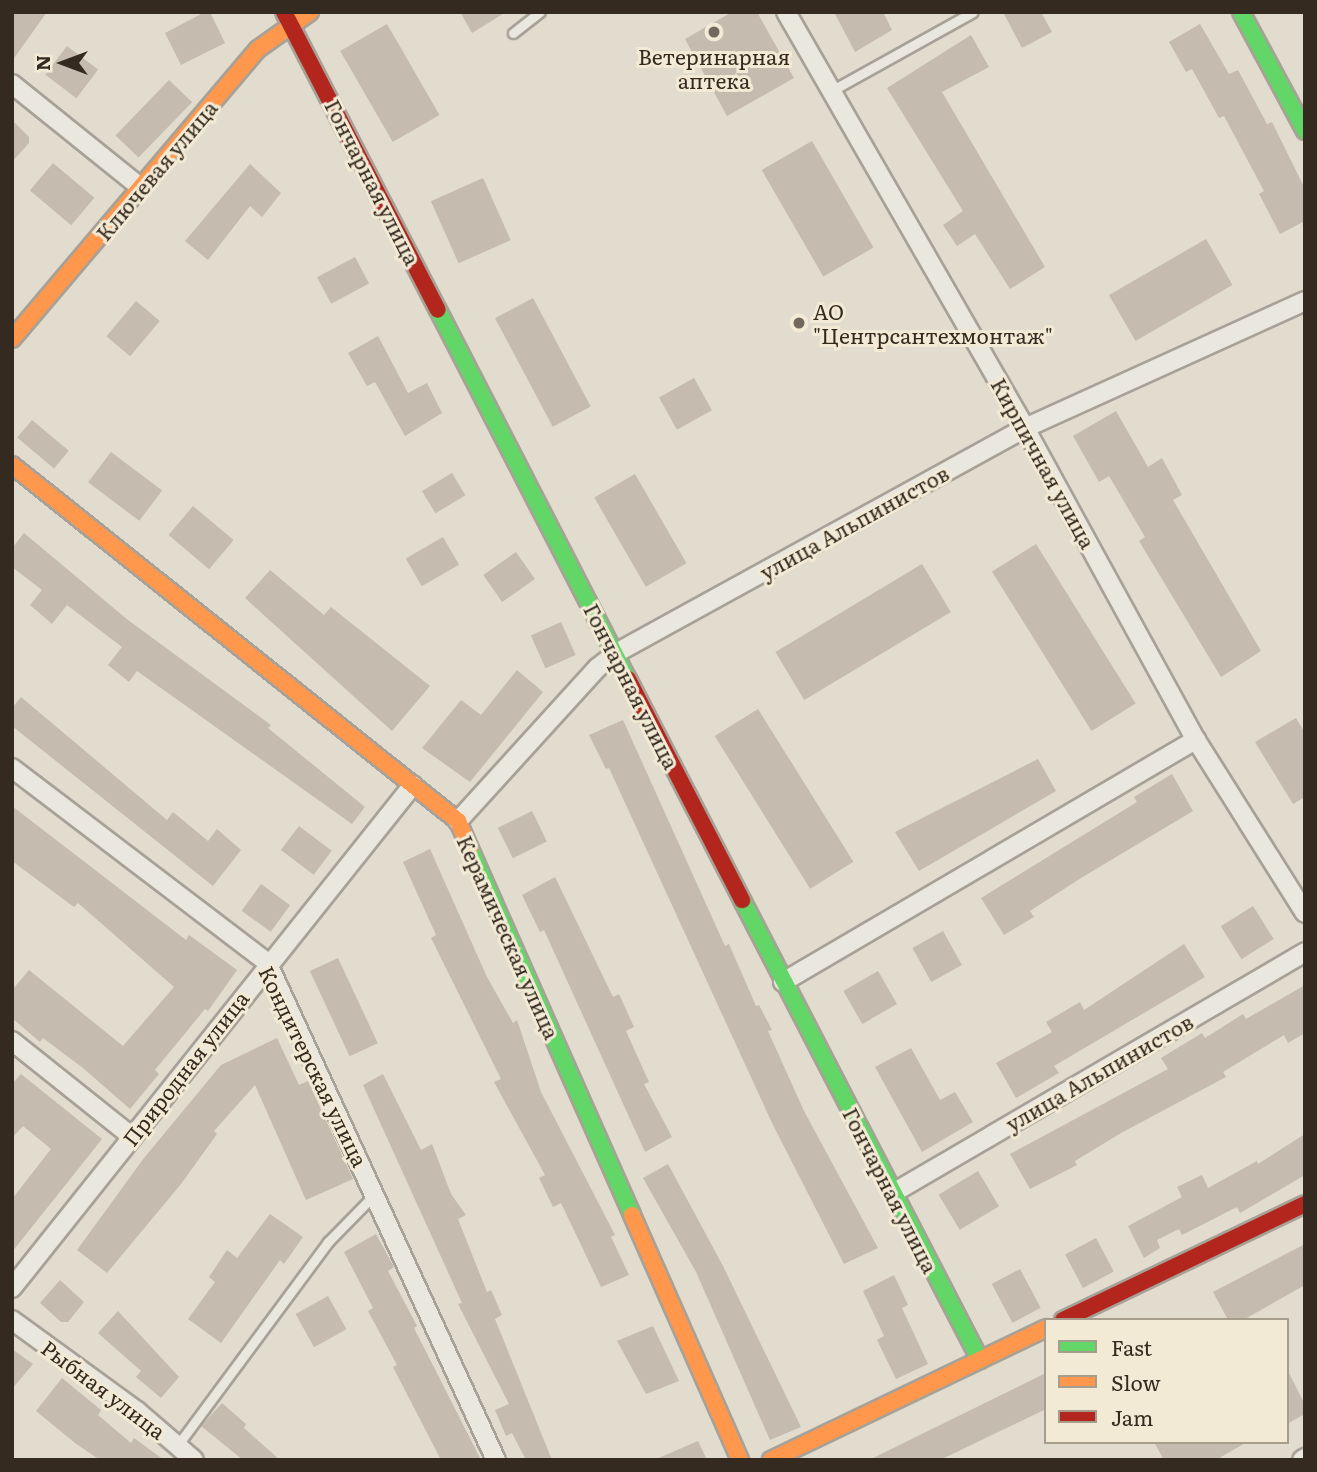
<!DOCTYPE html>
<html>
<head>
<meta charset="utf-8">
<style>
	body { margin:0 }
	#map { position:relative; width:1317px; height:1472px; overflow:hidden; background:#e2dcce; font-family:Literata,serif }
	div>[style] { position:absolute }
	.building>* { inset:0; background:#c5bbaf; transform-origin:0 0 }
	.roads { filter:drop-shadow(2px 0 #a7a197) drop-shadow(-2px 0 #a7a197) drop-shadow(0 2px #a7a197) drop-shadow(0 -2px #a7a197) }
	.lane>* { height:9px; margin:-4.5px; padding:0 4.5px; transform-origin:4.5px; border-radius:4.5px; background:#eae7df }
	.street>* { height:18px; margin:-9px; padding:0 9px; transform-origin:9px; border-radius:9px; background:#eae7df }
	.fast>* { height:16px; margin:-8px; padding:0 8px; transform-origin:8px; border-radius:8px; background:#63d668 }
	.slow>* { height:16px; margin:-8px; padding:0 8px; transform-origin:8px; border-radius:8px; background:#ff974d }
	.jam>* { height:16px; margin:-8px; padding:0 8px; transform-origin:8px; border-radius:8px; background:#b3261e }
	.dots>* { width:19px; height:19px; translate:-50% -50%; box-sizing:border-box; border:4px solid #f2ead5; border-radius:50% }
	span { translate:-50% -50%; white-space:nowrap; text-align:center; line-height:1.15; -webkit-text-stroke:6px #f2ead5; paint-order:stroke }
	.poi-label { font-size:21px; color:#352a20 }
	.left { translate:0 -50%; text-align:left }
	.street-label { font-size:21px; color:#352a20 }
	.frame { position:absolute; inset:0; border:14px solid #352a20; pointer-events:none }
	.legend { position:absolute; left:1044px; top:1318px; width:245px; height:126px; box-sizing:border-box; background:#f2ead5; border:2px solid #a69d8d; margin:0; padding:9px 12px; list-style:none; font-size:21px; color:#352a20 }
	.legend li { display:flex; align-items:center; gap:14px; height:35px }
	.legend b { width:35px; border:2px solid #a69d8d }
	.north { position:absolute; left:28px; top:28px; width:70px; height:70px; -webkit-text-stroke:5px #f2ead5; paint-order:stroke; rotate:270deg; font-size:19px; font-weight:700; line-height:28px; text-align:center; color:#352a20 }
	.north::after { content:''; display:block; margin:auto; width:24px; height:32px; background:#352a20; clip-path:polygon(50% 0,100% 100%,50% 72%,0 100%) }
</style>
</head>
<body>
<div id="map">
	<div class="building">
		<div style="clip-path:polygon(12px 12px,47px 12px,12px 61px)"></div>
		<div style="clip-path:polygon(205px 12px,210px 12px,225px 43px,181px 65px,165px 33px)"></div>
		<div style="clip-path:polygon(460px 12px,506px 12px,472px 33px)"></div>
		<div style="clip-path:polygon(732px 12px,757px 12px,794px 78px,727px 116px,685px 39px)"></div>
		<div style="clip-path:polygon(834px 12px,883px 12px,892px 30px,855px 52px)"></div>
		<div style="clip-path:polygon(1003px 12px,1041px 12px,1052px 32px,1022px 48px)"></div>
		<div style="left:387px;top:24px;width:105px;height:54px;rotate:60deg"></div>
		<div style="clip-path:polygon(1200px 24px,1229px 74px,1238px 70px,1267px 124px,1272px 122px,1305px 189px,1305px 221px,1280px 234px,1259px 194px,1264px 191px,1224px 116px,1219px 118px,1192px 69px,1186px 72px,1169px 42px)"></div>
		<div style="clip-path:polygon(971px 35px,989px 67px,942px 92px,1045px 267px,1010px 289px,975px 234px,957px 246px,943px 225px,963px 211px,887px 88px)"></div>
		<div style="left:67px;top:46px;width:39px;height:36px;rotate:37deg"></div>
		<div style="left:169px;top:80px;width:32px;height:77px;rotate:44deg"></div>
		<div style="clip-path:polygon(12px 120px,29px 137px,29px 143px,12px 162px)"></div>
		<div style="left:812px;top:141px;width:123px;height:58px;rotate:60deg"></div>
		<div style="left:53px;top:163px;width:54px;height:36px;rotate:40deg"></div>
		<div style="clip-path:polygon(250px 164px,281px 193px,262px 217px,250px 206px,208px 260px,185px 241px)"></div>
		<div style="left:483px;top:178px;width:68px;height:57px;rotate:66deg"></div>
		<div style="left:1206px;top:239px;width:53px;height:112px;rotate:60deg"></div>
		<div style="left:355px;top:257px;width:30px;height:43px;rotate:62deg"></div>
		<div style="left:533px;top:298px;width:123px;height:43px;rotate:62deg"></div>
		<div style="left:136px;top:301px;width:31px;height:46px;rotate:40deg"></div>
		<div style="clip-path:polygon(378px 336px,408px 393px,427px 383px,442px 413px,405px 436px,375px 382px,367px 386px,348px 353px)"></div>
		<div style="left:694px;top:378px;width:37px;height:40px;rotate:61deg"></div>
		<div style="clip-path:polygon(1116px 411px,1148px 467px,1162px 458px,1182px 495px,1173px 500px,1261px 651px,1221px 677px,1139px 541px,1145px 537px,1109px 476px,1099px 482px,1073px 436px)"></div>
		<div style="left:32px;top:420px;width:48px;height:23px;rotate:40deg"></div>
		<div style="left:111px;top:452px;width:64px;height:38px;rotate:37deg"></div>
		<div style="left:452px;top:473px;width:26px;height:35px;rotate:59deg"></div>
		<div style="left:635px;top:474px;width:103px;height:47px;rotate:60deg"></div>
		<div style="left:193px;top:506px;width:53px;height:38px;rotate:40deg"></div>
		<div style="clip-path:polygon(24px 533px,128px 620px,271px 725px,268px 728px,365px 807px,352px 824px,137px 671px,129px 682px,108px 665px,122px 647px,67px 605px,52px 624px,30px 605px,42px 590px,12px 567px,12px 548px)"></div>
		<div style="left:443px;top:537px;width:32px;height:43px;rotate:60deg"></div>
		<div style="left:1036px;top:544px;width:188px;height:52px;rotate:58deg"></div>
		<div style="left:516px;top:552px;width:33px;height:40px;rotate:55deg"></div>
		<div style="left:922px;top:564px;width:56px;height:171px;rotate:59deg"></div>
		<div style="clip-path:polygon(270px 570px,324px 615px,331px 607px,430px 686px,392px 731px,245px 598px)"></div>
		<div style="left:561px;top:622px;width:36px;height:33px;rotate:66deg"></div>
		<div style="clip-path:polygon(517px 670px,543px 692px,470px 782px,422px 748px,461px 700px,481px 715px)"></div>
		<div style="clip-path:polygon(21px 697px,167px 820px,173px 812px,208px 841px,217px 829px,241px 850px,213px 886px,12px 726px,12px 708px)"></div>
		<div style="left:758px;top:709px;width:180px;height:51px;rotate:58deg"></div>
		<div style="clip-path:polygon(1296px 718px,1305px 733px,1305px 797px,1293px 804px,1255px 742px)"></div>
		<div style="clip-path:polygon(623px 720px,725px 946px,729px 944px,756px 1006px,759px 1005px,772px 1030px,768px 1031px,804px 1111px,878px 1248px,844px 1264px,772px 1123px,609px 768px,606px 769px,589px 735px)"></div>
		<div style="clip-path:polygon(1038px 759px,1056px 791px,919px 871px,895px 832px)"></div>
		<div style="clip-path:polygon(1172px 774px,1193px 811px,1081px 878px,1030px 911px,1034px 917px,1004px 935px,981px 898px,1137px 802px,1134px 797px)"></div>
		<div style="clip-path:polygon(12px 806px,186px 940px,189px 935px,237px 970px,208px 1011px,205px 1009px,155px 1070px,159px 1074px,130px 1109px,83px 1068px,43px 1038px,40px 1042px,12px 1018px,12px 990px,29px 970px,123px 1046px,174px 987px,78px 903px,74px 907px,12px 861px)"></div>
		<div style="left:532px;top:811px;width:34px;height:38px;rotate:64deg"></div>
		<div style="left:299px;top:826px;width:41px;height:30px;rotate:37deg"></div>
		<div style="clip-path:polygon(430px 849px,487px 977px,513px 1023px,517px 1020px,541px 1092px,615px 1235px,611px 1237px,629px 1275px,601px 1287px,561px 1203px,553px 1207px,539px 1178px,545px 1175px,494px 1082px,501px 1079px,431px 938px,436px 935px,403px 862px)"></div>
		<div style="clip-path:polygon(555px 877px,613px 997px,619px 994px,634px 1027px,626px 1031px,649px 1082px,644px 1084px,672px 1137px,645px 1152px,544px 930px,540px 932px,522px 895px)"></div>
		<div style="left:261px;top:884px;width:36px;height:33px;rotate:36deg"></div>
		<div style="left:1253px;top:906px;width:39px;height:38px;rotate:58deg"></div>
		<div style="left:943px;top:931px;width:39px;height:35px;rotate:61deg"></div>
		<div style="clip-path:polygon(1184px 944px,1205px 977px,1054px 1066px,1059px 1073px,1016px 1098px,996px 1063px,1052px 1032px,1046px 1022px,1080px 1002px,1084px 1010px)"></div>
		<div style="left:338px;top:958px;width:94px;height:31px;rotate:65deg"></div>
		<div style="left:878px;top:971px;width:38px;height:40px;rotate:60deg"></div>
		<div style="clip-path:polygon(1305px 985px,1305px 1033px,1288px 1043px,1284px 1035px,1223px 1072px,1226px 1077px,1121px 1133px,1075px 1161px,1077px 1165px,1030px 1189px,1010px 1154px,1168px 1069px,1161px 1058px,1202px 1033px,1205px 1038px,1243px 1014px,1246px 1019px)"></div>
		<div style="clip-path:polygon(277px 1038px,299px 1085px,308px 1081px,353px 1179px,306px 1200px,255px 1085px,214px 1131px,217px 1134px,181px 1184px,107px 1273px,77px 1250px,144px 1158px,221px 1065px)"></div>
		<div style="clip-path:polygon(911px 1048px,940px 1100px,955px 1092px,973px 1122px,922px 1152px,875px 1067px)"></div>
		<div style="clip-path:polygon(21px 1074px,102px 1139px,12px 1252px,12px 1199px,51px 1149px,23px 1126px,12px 1138px,12px 1084px)"></div>
		<div style="clip-path:polygon(383px 1074px,421px 1150px,432px 1144px,451px 1194px,466px 1215px,458px 1219px,487px 1292px,491px 1290px,502px 1315px,495px 1319px,552px 1460px,526px 1460px,512px 1433px,506px 1436px,495px 1410px,509px 1404px,458px 1304px,462px 1303px,363px 1085px)"></div>
		<div style="clip-path:polygon(1305px 1134px,1305px 1175px,1240px 1213px,1237px 1207px,1182px 1235px,1179px 1229px,1157px 1240px,1160px 1248px,1144px 1258px,1128px 1226px,1182px 1197px,1177px 1187px,1202px 1175px,1208px 1188px,1257px 1161px,1258px 1164px)"></div>
		<div style="clip-path:polygon(668px 1164px,723px 1266px,801px 1427px,770px 1440px,696px 1272px,643px 1178px)"></div>
		<div style="left:978px;top:1171px;width:41px;height:46px;rotate:59deg"></div>
		<div style="clip-path:polygon(270px 1214px,303px 1237px,284px 1264px,280px 1260px,221px 1343px,188px 1319px,215px 1282px,209px 1277px,227px 1250px,237px 1258px)"></div>
		<div style="clip-path:polygon(376px 1234px,394px 1267px,388px 1271px,417px 1326px,414px 1328px,481px 1460px,441px 1460px,393px 1367px,397px 1365px,368px 1311px,373px 1308px,344px 1252px)"></div>
		<div style="left:1096px;top:1238px;width:38px;height:35px;rotate:62deg"></div>
		<div style="clip-path:polygon(1305px 1244px,1305px 1285px,1243px 1320px,1228px 1320px,1213px 1292px)"></div>
		<div style="left:1020px;top:1269px;width:44px;height:32px;rotate:62deg"></div>
		<div style="clip-path:polygon(894px 1275px,908px 1305px,902px 1308px,928px 1364px,896px 1379px,877px 1340px,884px 1336px,863px 1291px)"></div>
		<div style="clip-path:polygon(60px 1280px,84px 1302px,68px 1322px,61px 1322px,40px 1303px)"></div>
		<div style="left:328px;top:1296px;width:38px;height:37px;rotate:61deg"></div>
		<div style="clip-path:polygon(118px 1311px,179px 1377px,161px 1398px,136px 1377px,141px 1371px,98px 1333px)"></div>
		<div style="clip-path:polygon(653px 1326px,679px 1381px,646px 1394px,617px 1341px)"></div>
		<div style="clip-path:polygon(12px 1349px,33px 1364px,12px 1389px)"></div>
		<div style="clip-path:polygon(1287px 1369px,1305px 1405px,1305px 1414px,1287px 1424px)"></div>
		<div style="clip-path:polygon(1046px 1373px,1046px 1409px,940px 1460px,869px 1460px)"></div>
		<div style="clip-path:polygon(62px 1378px,101px 1410px,98px 1415px,131px 1443px,134px 1438px,164px 1460px,100px 1460px,75px 1443px,36px 1411px)"></div>
		<div style="clip-path:polygon(222px 1403px,246px 1424px,244px 1428px,280px 1460px,243px 1460px,201px 1426px)"></div>
		<div style="clip-path:polygon(698px 1441px,707px 1460px,654px 1460px)"></div>
		<div style="clip-path:polygon(1154px 1442px,1247px 1442px,1216px 1460px,1164px 1460px)"></div>
	</div>
	<div class="roads">
		<div class="lane">
			<div style="left:513px;top:33px;width:34px;rotate:-38deg"></div>
			<div style="left:831px;top:91px;width:162px;rotate:-29.1deg"></div>
			<div style="left:177px;top:1446px;width:254px;rotate:-53.5deg"></div>
			<div style="left:328px;top:1242px;width:67px;rotate:-45.6deg"></div>
		</div>
		<div class="street">
			<div style="left:786px;top:12px;width:480px;rotate:60.1deg"></div>
			<div style="left:1025px;top:428px;width:356px;rotate:61.3deg"></div>
			<div style="left:1196px;top:740px;width:204px;rotate:57.8deg"></div>
			<div style="left:12px;top:84px;width:164px;rotate:38.8deg"></div>
			<div style="left:12px;top:768px;width:320px;rotate:37.3deg"></div>
			<div style="left:267px;top:962px;width:548px;rotate:65.31deg"></div>
			<div style="left:458px;top:821px;width:207px;rotate:-47.7deg"></div>
			<div style="left:597px;top:668px;width:24px;rotate:-38deg"></div>
			<div style="left:616px;top:653px;width:467px;rotate:-28.8deg"></div>
			<div style="left:1025px;top:428px;width:307px;rotate:-24.4deg"></div>
			<div style="left:783px;top:982px;width:479px;rotate:-30.4deg"></div>
			<div style="left:12px;top:1041px;width:152px;rotate:38.6deg"></div>
			<div style="left:893px;top:1193px;width:477px;rotate:-30.3deg"></div>
			<div style="left:12px;top:1288px;width:643px;rotate:-51.44deg"></div>
			<div style="left:12px;top:1320px;width:155px;rotate:36.1deg"></div>
			<div style="left:137px;top:1411px;width:75px;rotate:40.7deg"></div>
			<div style="left:1302px;top:1460px;width:4px;rotate:-34deg"></div>
		</div>
		<div class="fast">
			<div style="left:1241px;top:12px;width:135px;rotate:61.7deg"></div>
			<div style="left:438px;top:310px;width:415px;rotate:62.8deg"></div>
			<div style="left:470px;top:849px;width:400px;rotate:66.1deg"></div>
			<div style="left:742px;top:900px;width:518px;rotate:62.64deg"></div>
		</div>
		<div class="slow">
			<div style="left:12px;top:339px;width:380px;rotate:-49.7deg"></div>
			<div style="left:258px;top:49px;width:64px;rotate:-35.4deg"></div>
			<div style="left:12px;top:465px;width:571px;rotate:38.6deg"></div>
			<div style="left:458px;top:821px;width:30px;rotate:67deg"></div>
			<div style="left:632px;top:1215px;width:268px;rotate:66.2deg"></div>
			<div style="left:771px;top:1460px;width:305px;rotate:-25.6deg"></div>
		</div>
		<div class="jam">
			<div style="left:284px;top:12px;width:335px;rotate:62.7deg"></div>
			<div style="left:628px;top:679px;width:249px;rotate:62.7deg"></div>
			<div style="left:1063px;top:1320px;width:268px;rotate:-25.6deg"></div>
		</div>
	</div>
	<div class="dots">
		<div style="left:714px;top:32px;background:#72685d"></div>
		<div style="left:799px;top:323px;background:#72685d"></div>
	</div>
	<div class="poi-label">
		<span style="left:714px;top:68px">Ветеринарная<br>аптека</span>
		<span class="left" style="left:813px;top:323px">АО<br>"Центрсантехмонтаж"</span>
	</div>
	<div class="street-label">
		<span style="left:156px;top:170px;rotate:-50deg">Ключевая улица</span>
		<span style="left:373px;top:182px;rotate:63deg">Гончарная улица</span>
		<span style="left:1044px;top:463px;rotate:61deg">Кирпичная улица</span>
		<span style="left:854px;top:522px;rotate:-29deg">улица Альпинистов</span>
		<span style="left:632px;top:686px;rotate:63deg">Гончарная улица</span>
		<span style="left:509px;top:937px;rotate:66deg">Керамическая улица</span>
		<span style="left:314px;top:1066px;rotate:64deg">Кондитерская улица</span>
		<span style="left:185px;top:1068px;rotate:-52deg">Природная улица</span>
		<span style="left:1099px;top:1072px;rotate:-30deg">улица Альпинистов</span>
		<span style="left:891px;top:1190px;rotate:63deg">Гончарная улица</span>
		<span style="left:104px;top:1389px;rotate:37deg">Рыбная улица</span>
	</div>
	<div class="frame"></div>
	<ul class="legend">
	<li><b style="height:9px;background:#63d668"></b>Fast</li>
	<li><b style="height:9px;background:#ff974d"></b>Slow</li>
	<li><b style="height:9px;background:#b3261e"></b>Jam</li>
	</ul>
	<div class="north">N</div>
</div>
</body>
</html>
